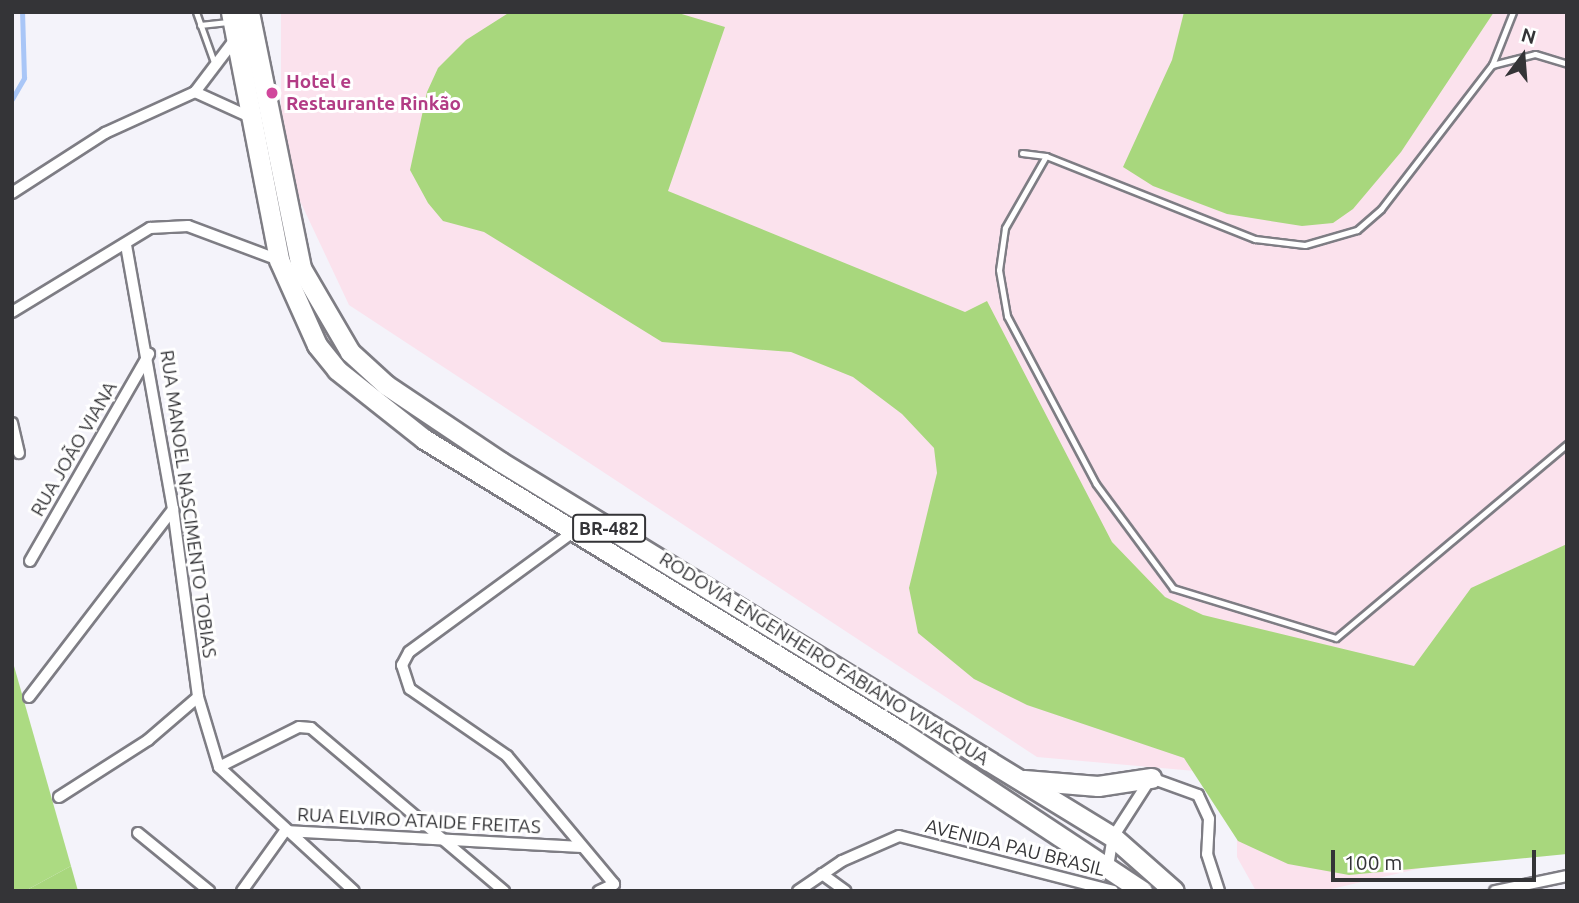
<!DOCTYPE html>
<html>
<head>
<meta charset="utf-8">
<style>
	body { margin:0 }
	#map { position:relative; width:1579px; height:903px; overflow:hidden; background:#f4f3fa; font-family:Ubuntu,sans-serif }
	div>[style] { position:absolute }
	.industrial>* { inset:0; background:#fbe2ed }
	.green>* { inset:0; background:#acdb82 }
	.forest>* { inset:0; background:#a8d77d }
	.stream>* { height:4.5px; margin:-2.25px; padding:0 2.25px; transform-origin:2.25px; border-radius:2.25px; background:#a9c6f7 }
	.roads { filter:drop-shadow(2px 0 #7e7d84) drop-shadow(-2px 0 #7e7d84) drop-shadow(0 2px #7e7d84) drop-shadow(0 -2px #7e7d84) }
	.service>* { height:5px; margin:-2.5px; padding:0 2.5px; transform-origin:2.5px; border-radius:2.5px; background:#fff }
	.minor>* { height:10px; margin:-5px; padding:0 5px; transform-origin:5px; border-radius:5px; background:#fff }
	.trunk>* { height:19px; margin:-9.5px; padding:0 9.5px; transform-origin:9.5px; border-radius:9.5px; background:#fff }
	.dots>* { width:19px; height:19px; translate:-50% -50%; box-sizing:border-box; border:4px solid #fff; border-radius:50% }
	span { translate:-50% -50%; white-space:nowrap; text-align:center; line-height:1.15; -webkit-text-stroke:6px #fff; paint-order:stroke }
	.shield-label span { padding:2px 5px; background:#fff; border:2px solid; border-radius:5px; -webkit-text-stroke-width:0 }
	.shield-label { font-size:18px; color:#343437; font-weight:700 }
	.hotel-label { font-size:19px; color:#b23c85; font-weight:700 }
	.left { translate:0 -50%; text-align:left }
	.street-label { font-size:19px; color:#343437 }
	.frame { position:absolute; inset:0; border:14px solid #343437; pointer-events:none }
	.north { position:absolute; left:1488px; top:21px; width:70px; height:70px; -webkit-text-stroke:5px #fff; paint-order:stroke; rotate:16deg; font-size:19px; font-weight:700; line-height:28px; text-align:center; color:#343437 }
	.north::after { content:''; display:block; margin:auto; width:24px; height:32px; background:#343437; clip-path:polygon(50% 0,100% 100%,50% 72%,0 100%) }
	.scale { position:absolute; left:1331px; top:850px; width:205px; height:32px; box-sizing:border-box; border:4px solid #343437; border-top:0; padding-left:9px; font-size:21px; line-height:24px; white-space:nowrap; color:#343437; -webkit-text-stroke:5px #fff; paint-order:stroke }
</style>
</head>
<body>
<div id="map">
	<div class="industrial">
		<div style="clip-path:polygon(281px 12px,1567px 12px,1567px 834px,1323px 891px,1256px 891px,1237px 857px,1237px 810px,1195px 771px,1037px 757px,349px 305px,300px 201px,281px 121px)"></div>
	</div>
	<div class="green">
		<div style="clip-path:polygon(12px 659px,71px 866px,25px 891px,12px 891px)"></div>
	</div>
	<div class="forest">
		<div style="clip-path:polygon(510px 12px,675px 12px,725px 27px,668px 191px,965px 312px,987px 301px,1112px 542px,1165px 597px,1203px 615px,1414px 666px,1471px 588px,1567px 544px,1567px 854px,1349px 875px,1288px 864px,1238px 841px,1184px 758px,1027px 705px,974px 679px,918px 633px,909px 588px,937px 473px,934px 448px,902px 414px,853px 377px,791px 352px,662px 342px,484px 232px,443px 221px,428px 203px,410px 170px,427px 92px,438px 68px,466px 40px)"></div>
		<div style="clip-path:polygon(1184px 12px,1494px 12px,1401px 152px,1353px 209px,1333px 223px,1302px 226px,1227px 214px,1153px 186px,1123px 167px,1172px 60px)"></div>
		<div style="clip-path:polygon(71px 866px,78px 891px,25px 891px)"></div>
	</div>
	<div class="stream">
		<div style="left:12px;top:99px;width:24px;rotate:-60deg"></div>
		<div style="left:24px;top:78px;width:66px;rotate:-91.7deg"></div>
	</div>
	<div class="roads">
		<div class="service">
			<div style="left:196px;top:12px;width:56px;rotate:70.3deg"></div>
			<div style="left:200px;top:25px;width:28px;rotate:-6deg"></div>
			<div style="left:1492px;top:65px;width:57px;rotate:-68.4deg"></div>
			<div style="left:1022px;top:153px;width:24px;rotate:7deg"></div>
			<div style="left:1046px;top:156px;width:225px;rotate:21.7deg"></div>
			<div style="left:1255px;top:239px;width:50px;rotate:6.8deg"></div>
			<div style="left:1305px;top:245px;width:54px;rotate:-16.1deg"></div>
			<div style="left:1357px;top:230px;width:32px;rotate:-41deg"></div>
			<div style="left:1381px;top:209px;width:182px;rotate:-52.4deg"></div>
			<div style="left:1492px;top:65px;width:44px;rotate:-14.3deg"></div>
			<div style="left:1535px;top:54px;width:34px;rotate:17deg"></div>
			<div style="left:1046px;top:156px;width:83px;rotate:119.7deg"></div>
			<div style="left:1005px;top:228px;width:42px;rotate:98.1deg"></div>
			<div style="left:999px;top:270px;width:47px;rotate:80.1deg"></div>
			<div style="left:1007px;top:316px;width:190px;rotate:62.1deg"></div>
			<div style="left:1096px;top:484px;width:129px;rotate:53.5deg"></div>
			<div style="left:1173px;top:588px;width:170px;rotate:17.1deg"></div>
			<div style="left:1336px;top:638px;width:302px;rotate:-40deg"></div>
		</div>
		<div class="minor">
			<div style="left:195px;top:92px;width:58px;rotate:24.4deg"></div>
			<div style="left:12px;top:193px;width:111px;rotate:-32.8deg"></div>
			<div style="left:105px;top:133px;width:99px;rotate:-24.5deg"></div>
			<div style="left:195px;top:92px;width:68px;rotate:-52.8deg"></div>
			<div style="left:126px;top:245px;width:268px;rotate:79.9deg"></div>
			<div style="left:173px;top:509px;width:190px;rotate:82.4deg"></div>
			<div style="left:198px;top:697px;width:73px;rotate:73.3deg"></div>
			<div style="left:219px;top:767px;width:183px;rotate:42.6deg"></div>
			<div style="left:12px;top:312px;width:162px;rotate:-31.3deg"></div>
			<div style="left:150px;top:228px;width:38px;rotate:-3deg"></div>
			<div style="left:188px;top:226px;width:97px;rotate:20.5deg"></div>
			<div style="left:12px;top:423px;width:31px;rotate:77deg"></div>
			<div style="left:573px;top:532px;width:203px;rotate:143.8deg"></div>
			<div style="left:409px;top:652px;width:15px;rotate:118deg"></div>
			<div style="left:402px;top:665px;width:25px;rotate:72deg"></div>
			<div style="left:410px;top:689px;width:118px;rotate:34.6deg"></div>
			<div style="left:507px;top:756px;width:167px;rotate:50.1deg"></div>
			<div style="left:614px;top:884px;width:17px;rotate:155deg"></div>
			<div style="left:30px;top:561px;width:239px;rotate:-60.1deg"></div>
			<div style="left:29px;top:697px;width:237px;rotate:-52.5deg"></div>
			<div style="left:219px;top:767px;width:89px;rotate:-26.6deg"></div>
			<div style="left:299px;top:727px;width:12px;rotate:5deg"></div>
			<div style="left:311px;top:728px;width:253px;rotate:40.2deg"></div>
			<div style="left:59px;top:797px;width:106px;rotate:-32.6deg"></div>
			<div style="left:148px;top:740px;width:66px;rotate:-40.7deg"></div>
			<div style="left:138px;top:833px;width:92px;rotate:39.2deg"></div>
			<div style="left:1108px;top:867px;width:30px;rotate:-81deg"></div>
			<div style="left:1113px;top:837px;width:70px;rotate:-57.2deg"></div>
			<div style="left:1151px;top:778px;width:50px;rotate:19.9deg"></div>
			<div style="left:1198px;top:795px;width:26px;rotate:65deg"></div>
			<div style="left:1209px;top:819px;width:35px;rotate:93deg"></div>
			<div style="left:1207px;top:854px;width:39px;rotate:72deg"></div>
			<div style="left:822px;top:874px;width:29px;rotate:36deg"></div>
			<div style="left:242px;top:891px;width:74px;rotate:-54.4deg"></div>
			<div style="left:285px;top:831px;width:297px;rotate:3.1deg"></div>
			<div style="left:798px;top:891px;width:53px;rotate:-34.3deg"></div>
			<div style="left:842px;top:861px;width:62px;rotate:-23.7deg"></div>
			<div style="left:899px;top:836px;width:221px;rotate:14.4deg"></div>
			<div style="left:1495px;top:891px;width:74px;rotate:-11.8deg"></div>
		</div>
		<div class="trunk">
			<div style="left:231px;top:12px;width:253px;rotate:79deg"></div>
			<div style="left:279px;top:260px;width:93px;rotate:65.9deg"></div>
			<div style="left:317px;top:345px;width:32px;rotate:51deg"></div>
			<div style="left:337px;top:370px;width:111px;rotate:38.4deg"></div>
			<div style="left:424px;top:439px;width:561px;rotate:31.51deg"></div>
			<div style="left:902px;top:732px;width:288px;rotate:33.5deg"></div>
			<div style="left:249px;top:12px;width:261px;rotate:78.5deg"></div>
			<div style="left:301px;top:268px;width:97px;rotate:59.7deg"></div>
			<div style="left:350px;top:352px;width:49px;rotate:42.5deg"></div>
			<div style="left:386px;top:385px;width:138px;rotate:33.8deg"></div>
			<div style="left:501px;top:462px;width:718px;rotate:31.5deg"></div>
			<div style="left:1113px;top:837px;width:81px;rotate:41.5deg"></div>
			<div style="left:1024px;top:780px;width:74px;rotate:4.6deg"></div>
			<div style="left:1098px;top:786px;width:54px;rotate:-8.6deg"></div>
		</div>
	</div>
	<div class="dots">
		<div style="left:272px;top:93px;background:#d1479c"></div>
	</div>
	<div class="shield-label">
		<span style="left:609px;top:528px">BR-482</span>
	</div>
	<div class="hotel-label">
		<span class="left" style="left:286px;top:93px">Hotel e<br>Restaurante Rinkão</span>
	</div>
	<div class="street-label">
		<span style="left:74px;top:449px;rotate:-60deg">RUA JOÃO VIANA</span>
		<span style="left:188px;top:504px;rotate:82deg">RUA MANOEL NASCIMENTO TOBIAS</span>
		<span style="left:824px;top:659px;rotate:32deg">RODOVIA ENGENHEIRO FABIANO VIVACQUA</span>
		<span style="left:419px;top:821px;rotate:3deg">RUA ELVIRO ATAIDE FREITAS</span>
		<span style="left:1015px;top:848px;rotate:14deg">AVENIDA PAU BRASIL</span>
	</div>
	<div class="frame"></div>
	<div class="north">N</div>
	<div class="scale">100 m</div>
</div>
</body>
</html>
